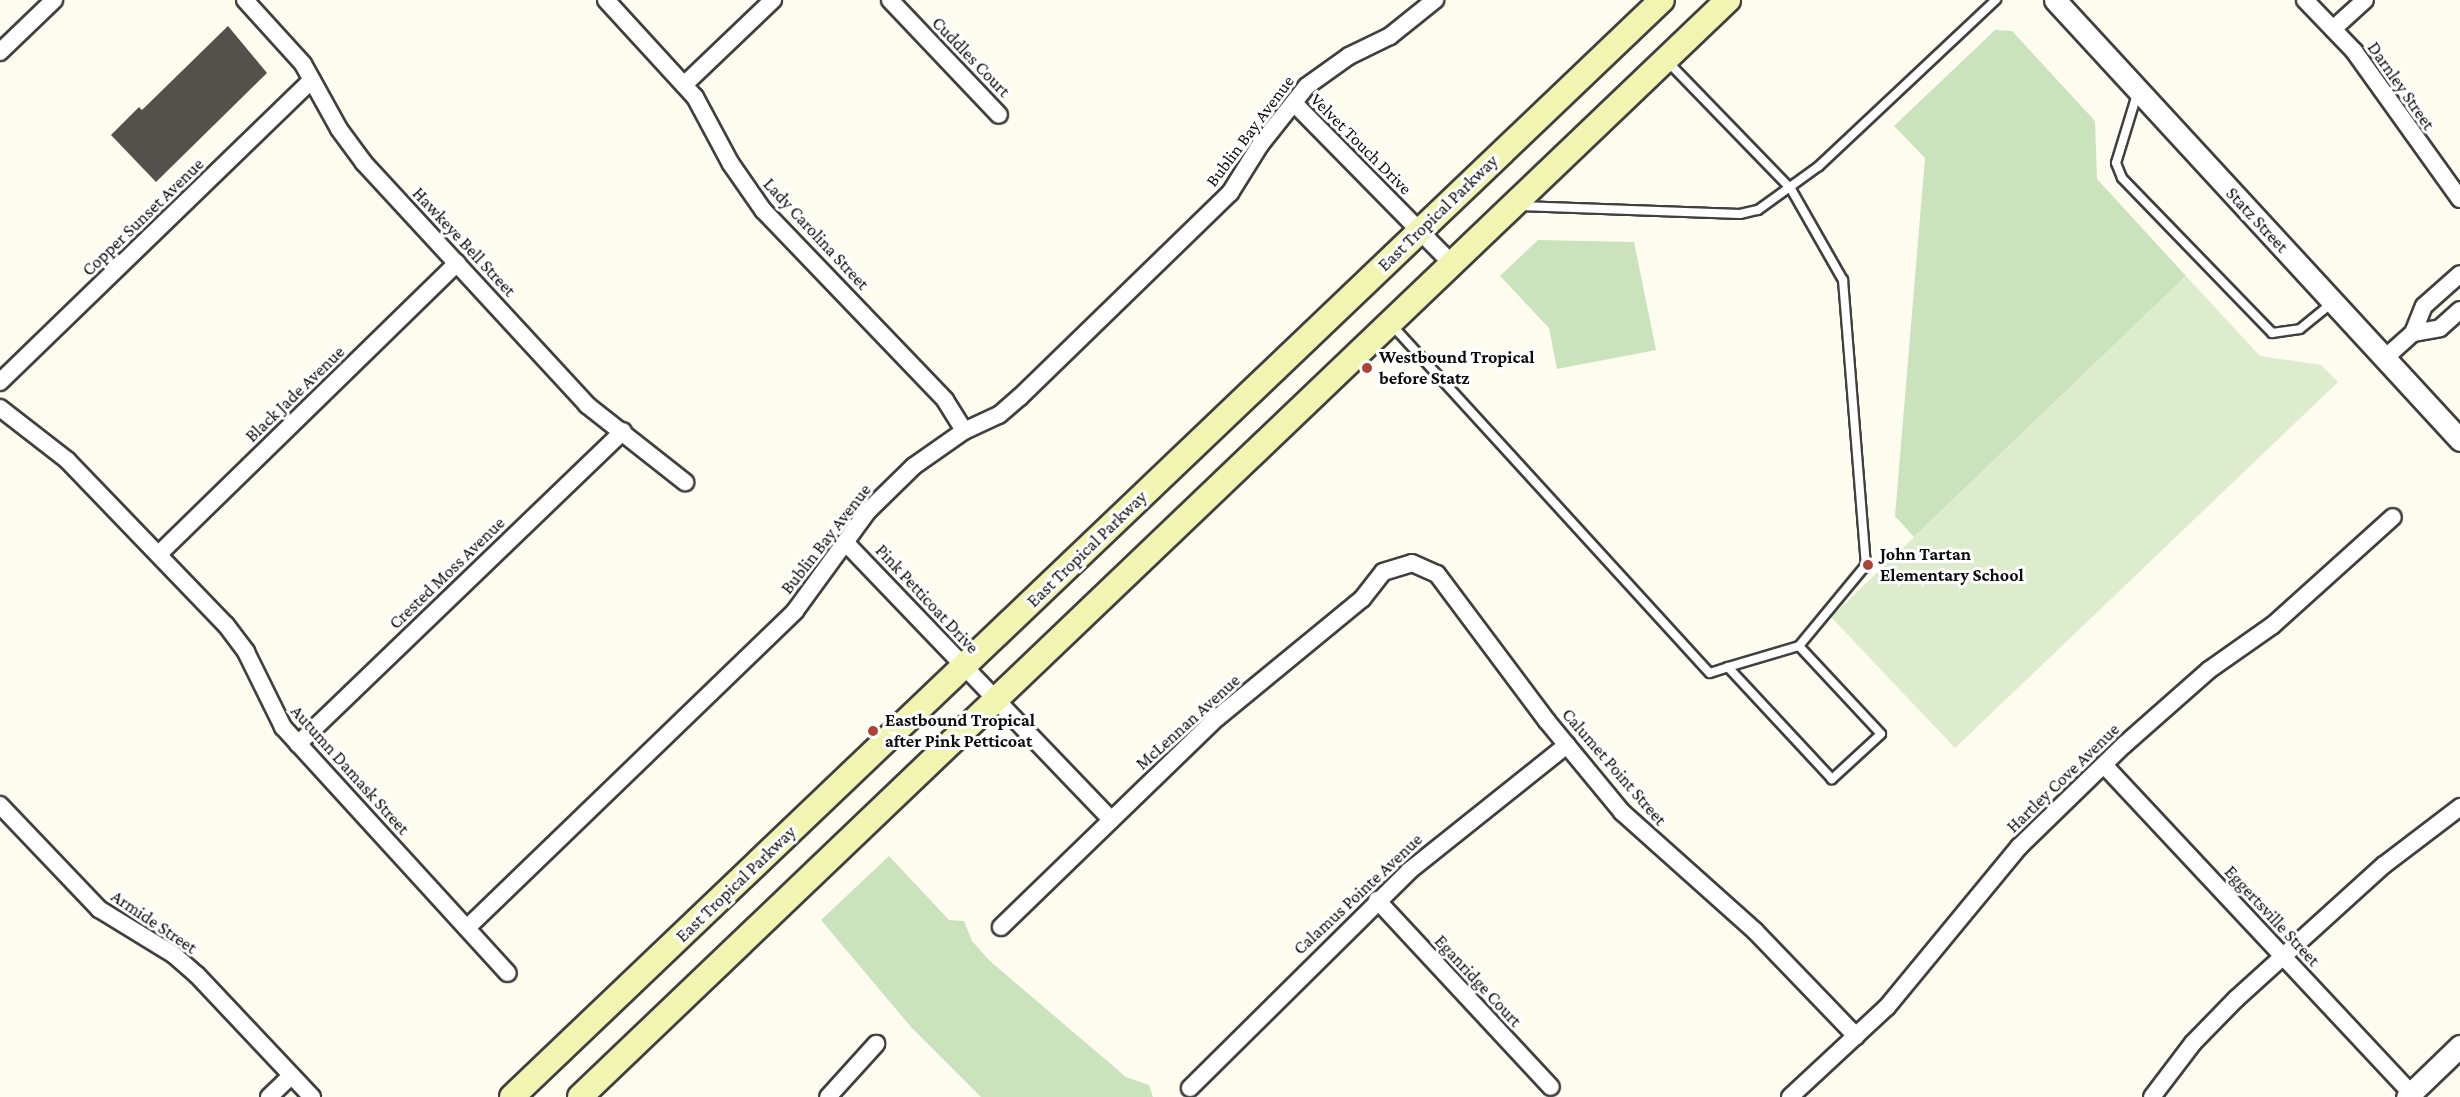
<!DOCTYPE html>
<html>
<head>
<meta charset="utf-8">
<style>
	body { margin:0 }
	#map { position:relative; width:2460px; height:1097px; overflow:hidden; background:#fdfcef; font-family:"Crimson Pro",serif }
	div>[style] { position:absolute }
	.green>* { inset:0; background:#cae3bc }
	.pitch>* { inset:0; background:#dceccd }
	.building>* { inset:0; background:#54504b }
	.roads { filter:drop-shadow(2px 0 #404040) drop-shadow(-2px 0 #404040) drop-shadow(0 2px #404040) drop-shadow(0 -2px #404040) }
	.service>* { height:8px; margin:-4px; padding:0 4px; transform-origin:4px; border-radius:4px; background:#fff }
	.minor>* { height:16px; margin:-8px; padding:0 8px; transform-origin:8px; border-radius:8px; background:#fff }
	.tertiary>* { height:21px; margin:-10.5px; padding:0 10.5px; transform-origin:10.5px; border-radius:10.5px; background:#fff }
	.secondary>* { height:24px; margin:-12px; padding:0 12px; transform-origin:12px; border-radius:12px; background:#f2f5b1 }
	.dots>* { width:16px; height:16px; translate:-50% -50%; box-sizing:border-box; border:3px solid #fff; border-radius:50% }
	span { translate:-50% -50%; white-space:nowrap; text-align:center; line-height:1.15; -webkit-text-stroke:6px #fff; paint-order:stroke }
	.street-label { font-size:18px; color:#0d0d0d }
	.poi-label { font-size:18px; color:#0d0d0d; font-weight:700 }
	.left { translate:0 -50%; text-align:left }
</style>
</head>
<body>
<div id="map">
	<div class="green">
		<div style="clip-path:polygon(1995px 30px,2012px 31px,2095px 121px,2097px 179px,2186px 276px,1914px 537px,1895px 516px,1925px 158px,1894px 126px)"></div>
		<div style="clip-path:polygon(1538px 240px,1634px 242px,1656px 350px,1557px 369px,1549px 328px,1500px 276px)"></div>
		<div style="clip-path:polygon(889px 856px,949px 920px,964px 921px,972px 941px,990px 961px,1126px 1077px,1149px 1085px,1153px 1097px,981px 1097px,911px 1027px,821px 920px)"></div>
	</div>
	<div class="pitch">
		<div style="clip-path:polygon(2186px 276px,2260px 356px,2321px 365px,2338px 382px,1955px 748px,1831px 617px)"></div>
	</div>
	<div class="building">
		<div style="clip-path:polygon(228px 26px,267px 73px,156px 182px,111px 135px,139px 107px,142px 110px)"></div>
	</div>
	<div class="roads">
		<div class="service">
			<div style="left:1668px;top:62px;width:177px;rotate:45.9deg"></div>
			<div style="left:1791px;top:189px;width:105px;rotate:60.3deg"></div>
			<div style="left:1843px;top:280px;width:286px;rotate:85.4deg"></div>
			<div style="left:1866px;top:565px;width:105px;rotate:129.6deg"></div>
			<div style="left:2138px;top:91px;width:75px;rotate:107deg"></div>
			<div style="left:2116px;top:163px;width:16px;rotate:68deg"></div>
			<div style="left:2122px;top:178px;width:216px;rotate:45.9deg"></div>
			<div style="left:2272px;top:333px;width:28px;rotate:-8deg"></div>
			<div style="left:2300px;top:329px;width:41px;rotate:-39.1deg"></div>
			<div style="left:1520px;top:206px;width:220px;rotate:2.1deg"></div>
			<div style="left:1740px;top:214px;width:18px;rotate:-13deg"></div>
			<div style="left:1758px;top:210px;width:75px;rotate:-35.8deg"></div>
			<div style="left:1819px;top:166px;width:243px;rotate:-43.2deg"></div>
			<div style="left:1390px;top:323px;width:474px;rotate:47.6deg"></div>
			<div style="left:1710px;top:673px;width:19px;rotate:-18deg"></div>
			<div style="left:1728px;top:667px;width:74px;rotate:-16.5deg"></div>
			<div style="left:1799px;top:646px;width:120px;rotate:47deg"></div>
			<div style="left:1881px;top:734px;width:67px;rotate:137.4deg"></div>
			<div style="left:1832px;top:779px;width:153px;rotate:-132.9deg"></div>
		</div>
		<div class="minor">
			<div style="left:245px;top:0;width:86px;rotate:47.8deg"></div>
			<div style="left:303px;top:64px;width:74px;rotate:61deg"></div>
			<div style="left:339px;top:129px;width:42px;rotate:53.7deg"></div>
			<div style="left:364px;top:163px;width:329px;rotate:47.3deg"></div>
			<div style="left:587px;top:405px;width:125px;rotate:38.2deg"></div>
			<div style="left:606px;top:0;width:132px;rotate:47.5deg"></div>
			<div style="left:695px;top:97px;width:76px;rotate:61.8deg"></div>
			<div style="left:731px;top:164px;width:56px;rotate:55.2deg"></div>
			<div style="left:763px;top:210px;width:263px;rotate:46.2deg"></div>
			<div style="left:945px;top:400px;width:36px;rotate:58deg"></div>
			<div style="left:890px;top:0;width:158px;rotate:46.5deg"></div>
			<div style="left:2305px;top:0;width:71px;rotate:46.1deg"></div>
			<div style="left:2354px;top:51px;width:182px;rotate:54.4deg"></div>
			<div style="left:2333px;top:29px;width:43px;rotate:-42.2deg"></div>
			<div style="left:0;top:52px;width:75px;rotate:-43.9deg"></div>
			<div style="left:685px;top:84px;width:122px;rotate:-43.7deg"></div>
			<div style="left:1294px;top:103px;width:226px;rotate:45.5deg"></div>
			<div style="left:2413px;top:333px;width:27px;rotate:-10deg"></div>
			<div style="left:2440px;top:328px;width:27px;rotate:-42deg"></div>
			<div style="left:2385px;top:358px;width:38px;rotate:-42deg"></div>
			<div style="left:2413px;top:333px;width:29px;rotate:-68deg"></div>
			<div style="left:2424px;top:306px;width:48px;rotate:-41.6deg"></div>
			<div style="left:0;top:382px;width:434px;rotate:-44.1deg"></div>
			<div style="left:0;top:408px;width:85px;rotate:37.8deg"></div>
			<div style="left:67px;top:460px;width:229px;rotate:46.1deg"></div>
			<div style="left:226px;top:625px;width:34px;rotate:53deg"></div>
			<div style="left:246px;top:652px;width:84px;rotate:63.7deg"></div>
			<div style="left:283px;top:727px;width:333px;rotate:47.6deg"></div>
			<div style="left:845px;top:542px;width:384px;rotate:46.2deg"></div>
			<div style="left:160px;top:553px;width:415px;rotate:-44.3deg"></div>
			<div style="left:298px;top:744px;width:451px;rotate:-43.9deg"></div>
			<div style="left:2104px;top:765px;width:449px;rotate:46.9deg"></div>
			<div style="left:0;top:805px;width:144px;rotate:46.4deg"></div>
			<div style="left:99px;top:909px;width:88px;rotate:31.5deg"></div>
			<div style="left:174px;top:955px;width:30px;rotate:41deg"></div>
			<div style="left:197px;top:975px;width:168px;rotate:46.7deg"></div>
			<div style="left:1377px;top:900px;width:255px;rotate:47.1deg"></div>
			<div style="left:1001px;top:927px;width:301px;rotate:-44.1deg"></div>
			<div style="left:1217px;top:718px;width:188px;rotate:-39.4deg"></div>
			<div style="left:1362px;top:599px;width:34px;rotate:-52deg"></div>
			<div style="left:1383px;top:572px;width:30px;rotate:-17deg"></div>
			<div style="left:1412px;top:563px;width:27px;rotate:24deg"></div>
			<div style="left:1437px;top:574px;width:184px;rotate:53.2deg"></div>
			<div style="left:1547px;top:721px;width:118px;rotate:50.5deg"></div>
			<div style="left:1622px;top:812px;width:178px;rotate:41.8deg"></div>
			<div style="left:1755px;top:931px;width:146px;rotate:46.1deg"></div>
			<div style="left:467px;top:928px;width:456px;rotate:-44deg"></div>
			<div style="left:795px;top:611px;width:124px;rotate:-53.9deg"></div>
			<div style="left:868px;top:511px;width:64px;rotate:-44.4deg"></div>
			<div style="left:914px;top:466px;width:61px;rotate:-35deg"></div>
			<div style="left:964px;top:431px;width:38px;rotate:-25deg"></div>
			<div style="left:999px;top:415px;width:28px;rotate:-41deg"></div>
			<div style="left:1020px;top:397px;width:293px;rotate:-44.2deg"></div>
			<div style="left:1230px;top:193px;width:57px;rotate:-58deg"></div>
			<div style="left:1260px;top:145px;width:75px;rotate:-51.5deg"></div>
			<div style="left:1307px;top:86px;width:52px;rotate:-35.5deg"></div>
			<div style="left:1349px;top:56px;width:46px;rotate:-26deg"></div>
			<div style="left:1390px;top:36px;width:58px;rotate:-38.7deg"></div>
			<div style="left:1190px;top:1088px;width:308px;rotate:-44.7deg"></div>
			<div style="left:1409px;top:871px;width:202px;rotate:-38.6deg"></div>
			<div style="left:269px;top:1097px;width:30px;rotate:-44deg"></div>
			<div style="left:828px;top:1097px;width:72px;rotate:-47.8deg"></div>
			<div style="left:1790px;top:1097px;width:132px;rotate:-42.9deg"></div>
			<div style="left:1887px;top:1007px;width:207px;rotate:-50.5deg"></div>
			<div style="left:2019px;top:847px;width:146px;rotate:-44.2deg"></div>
			<div style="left:2124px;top:745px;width:113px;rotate:-41.4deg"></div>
			<div style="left:2209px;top:670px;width:78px;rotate:-35.1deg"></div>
			<div style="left:2273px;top:625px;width:161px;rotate:-42deg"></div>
			<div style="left:2152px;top:1097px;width:68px;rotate:-52.8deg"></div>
			<div style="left:2193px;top:1043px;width:62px;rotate:-45.7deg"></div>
			<div style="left:2236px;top:999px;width:200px;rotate:-42.2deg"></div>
			<div style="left:2384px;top:865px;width:96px;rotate:-37.3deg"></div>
		</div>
		<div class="tertiary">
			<div style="left:2055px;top:0;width:598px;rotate:47.37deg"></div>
			<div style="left:2407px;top:1097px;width:74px;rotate:-43.9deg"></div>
		</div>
		<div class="secondary">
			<div style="left:512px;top:1097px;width:1589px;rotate:-43.65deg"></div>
			<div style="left:580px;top:1097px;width:1588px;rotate:-43.7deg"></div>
		</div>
	</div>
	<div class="dots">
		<div style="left:1367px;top:368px;background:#ac4336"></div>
		<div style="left:1868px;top:565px;background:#ac4336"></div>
		<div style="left:873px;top:731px;background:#ac4336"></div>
	</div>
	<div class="street-label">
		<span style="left:971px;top:57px;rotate:46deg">Cuddles Court</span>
		<span style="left:2401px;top:86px;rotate:55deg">Darnley Street</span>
		<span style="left:1250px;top:131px;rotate:-53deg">Bublin Bay Avenue</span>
		<span style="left:1361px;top:144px;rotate:45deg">Velvet Touch Drive</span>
		<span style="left:1438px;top:213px;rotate:-44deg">East Tropical Parkway</span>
		<span style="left:143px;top:217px;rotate:-44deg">Copper Sunset Avenue</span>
		<span style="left:2257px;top:220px;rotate:47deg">Statz Street</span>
		<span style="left:816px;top:234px;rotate:47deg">Lady Carolina Street</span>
		<span style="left:464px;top:242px;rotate:47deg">Hawkeye Bell Street</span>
		<span style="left:295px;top:394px;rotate:-44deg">Black Jade Avenue</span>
		<span style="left:826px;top:539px;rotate:-52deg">Bublin Bay Avenue</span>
		<span style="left:1087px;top:549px;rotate:-44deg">East Tropical Parkway</span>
		<span style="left:447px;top:573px;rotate:-44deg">Crested Moss Avenue</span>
		<span style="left:927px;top:599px;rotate:47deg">Pink Petticoat Drive</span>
		<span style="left:1188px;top:722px;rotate:-42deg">McLennan Avenue</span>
		<span style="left:1614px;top:767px;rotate:49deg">Calumet Point Street</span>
		<span style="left:350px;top:770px;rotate:48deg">Autumn Damask Street</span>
		<span style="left:2063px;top:778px;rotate:-44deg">Hartley Cove Avenue</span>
		<span style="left:736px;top:884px;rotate:-44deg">East Tropical Parkway</span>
		<span style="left:1358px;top:894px;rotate:-43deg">Calamus Pointe Avenue</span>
		<span style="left:2272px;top:916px;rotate:47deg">Eggertsville Street</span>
		<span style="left:154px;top:922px;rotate:34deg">Armide Street</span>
		<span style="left:1478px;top:981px;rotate:47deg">Eganridge Court</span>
	</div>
	<div class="poi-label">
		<span class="left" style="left:1379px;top:368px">Westbound Tropical<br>before Statz</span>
		<span class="left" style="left:1880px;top:565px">John Tartan<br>Elementary School</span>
		<span class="left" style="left:885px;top:731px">Eastbound Tropical<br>after Pink Petticoat</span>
	</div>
</div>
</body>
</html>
